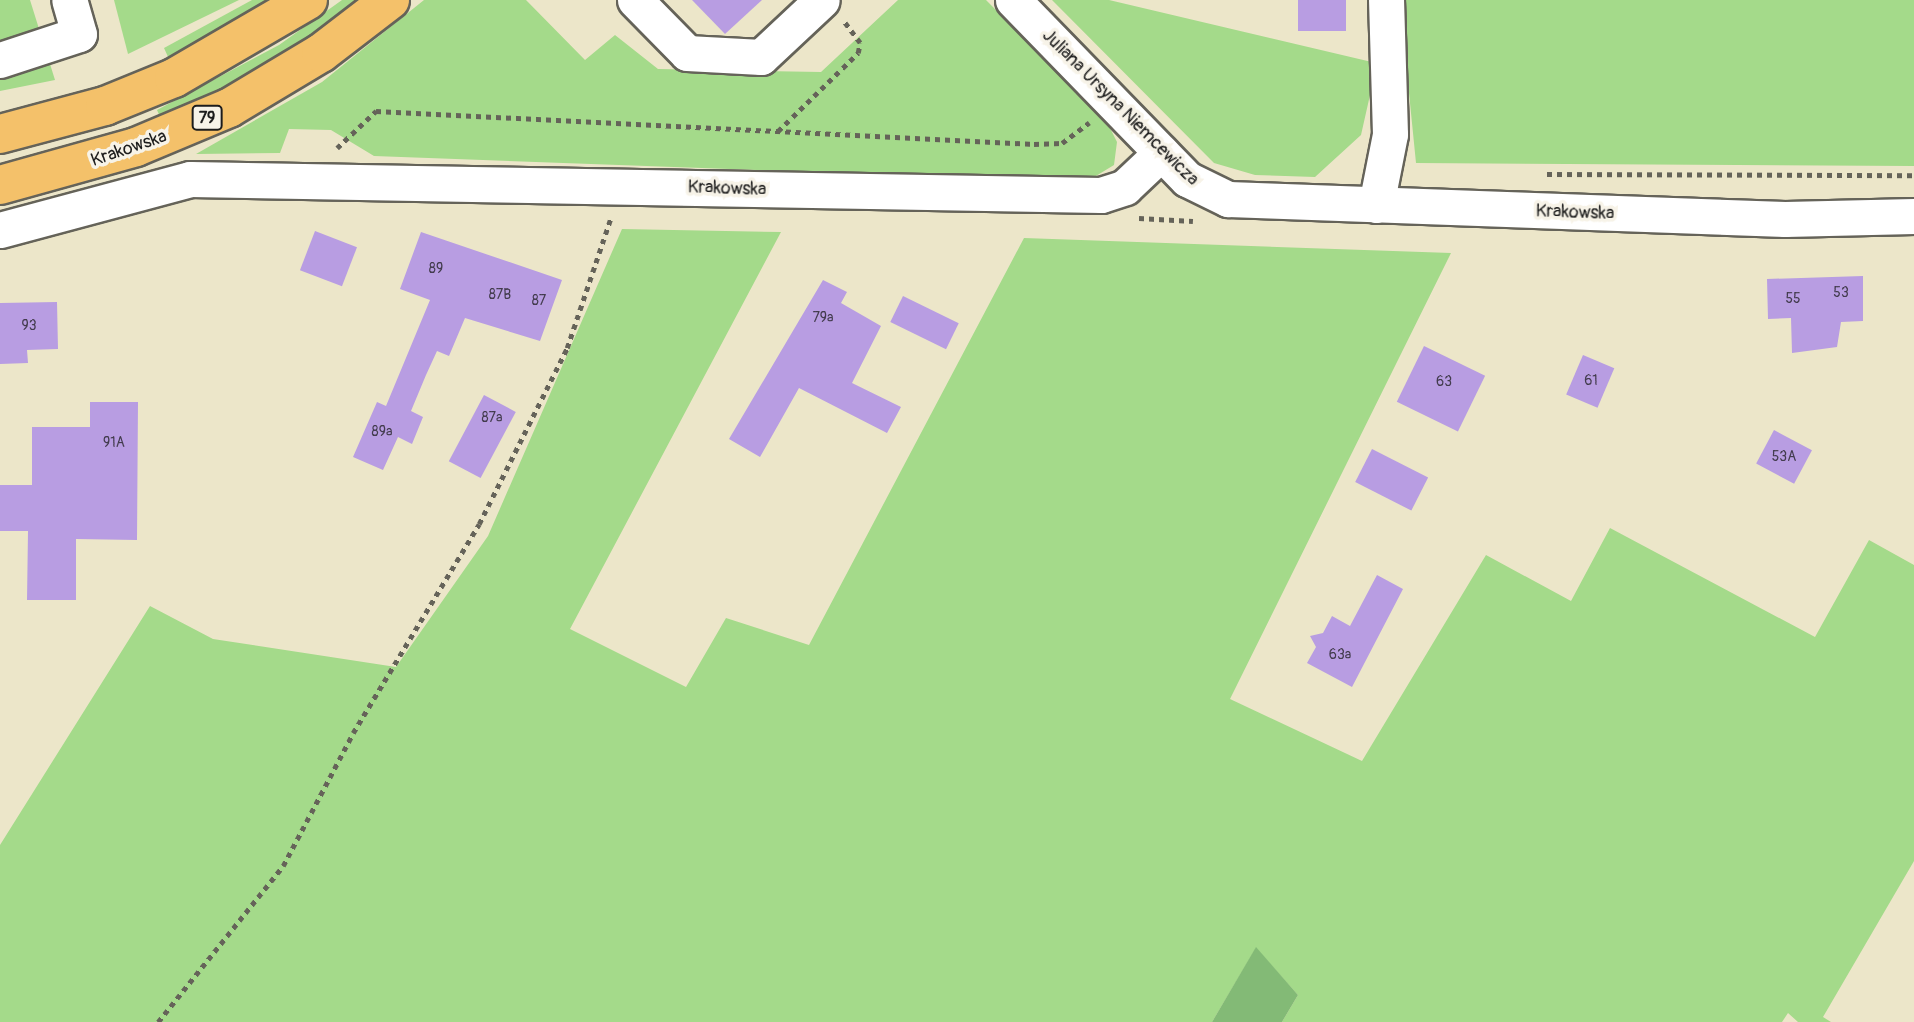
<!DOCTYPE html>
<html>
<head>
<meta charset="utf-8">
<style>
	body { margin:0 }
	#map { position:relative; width:1914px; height:1022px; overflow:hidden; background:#ece6c9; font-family:Pangolin,sans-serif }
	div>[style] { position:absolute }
	.green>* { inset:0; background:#a4da8a }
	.forest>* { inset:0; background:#83ba76 }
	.building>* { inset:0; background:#b89de2; transform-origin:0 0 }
	.path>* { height:4.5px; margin-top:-2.25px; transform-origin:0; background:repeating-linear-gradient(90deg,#656359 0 5px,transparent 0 10px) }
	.roads { filter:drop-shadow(2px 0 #656359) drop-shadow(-2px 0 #656359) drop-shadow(0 2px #656359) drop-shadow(0 -2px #656359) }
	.minor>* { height:35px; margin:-17.5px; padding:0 17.5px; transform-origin:17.5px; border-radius:17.5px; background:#fff }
	.major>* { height:38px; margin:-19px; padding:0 19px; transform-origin:19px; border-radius:19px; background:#f4c16a }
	span { translate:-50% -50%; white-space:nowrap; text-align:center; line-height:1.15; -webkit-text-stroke:7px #f7f3e8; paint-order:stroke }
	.number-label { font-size:14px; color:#433c4e }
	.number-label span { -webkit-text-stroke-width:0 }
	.shield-label span { padding:2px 5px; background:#f7f3e8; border:2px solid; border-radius:5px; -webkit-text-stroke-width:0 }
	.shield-label { font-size:16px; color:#1c1c1c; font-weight:700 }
	.street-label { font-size:18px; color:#1c1c1c }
</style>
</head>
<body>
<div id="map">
	<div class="green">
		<div style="clip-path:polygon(0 0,30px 0,55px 80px,0 91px)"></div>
		<div style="clip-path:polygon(114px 0,239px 0,128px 54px)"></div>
		<div style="clip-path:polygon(252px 0,274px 0,169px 59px,164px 48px)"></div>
		<div style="clip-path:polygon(342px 0,360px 0,286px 55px,161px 119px,157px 110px,279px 45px)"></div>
		<div style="clip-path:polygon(424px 0,526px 0,585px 60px,615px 35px,658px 69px,821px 72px,898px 0,986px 0,1107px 122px,1117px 142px,1114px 165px,1086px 182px,374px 156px,331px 130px,289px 129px,280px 153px,196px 154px,322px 82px)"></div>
		<div style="clip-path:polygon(1052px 0,1109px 0,1376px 63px,1372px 0,1914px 0,1914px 166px,1416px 163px,1406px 63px,1377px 64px,1361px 135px,1315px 177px,1255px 175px,1214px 163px)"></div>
		<div style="clip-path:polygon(622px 229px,781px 232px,570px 629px,686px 687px,726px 618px,809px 645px,1024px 238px,1451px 253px,1230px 699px,1362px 761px,1486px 555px,1571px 601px,1610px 528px,1815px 637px,1869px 540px,1914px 565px,1914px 861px,1823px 1017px,1831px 1022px,1798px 1022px,1788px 1013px,1782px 1022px,1282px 1022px,1298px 995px,1256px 948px,1212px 1022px,0 1022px,0 845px,150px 606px,213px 639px,396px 667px,488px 536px)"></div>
	</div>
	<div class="forest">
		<div style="clip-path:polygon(1256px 947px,1298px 995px,1282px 1022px,1212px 1022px)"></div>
	</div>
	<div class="building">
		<div style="clip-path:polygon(692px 0,762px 0,725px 34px)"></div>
		<div style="left:1298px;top:0;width:48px;height:31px"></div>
		<div style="left:315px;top:231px;width:45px;height:42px;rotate:21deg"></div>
		<div style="clip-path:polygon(421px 232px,562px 280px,540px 341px,465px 318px,449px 356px,437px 351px,426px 375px,411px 411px,423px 417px,412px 444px,398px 437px,383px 470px,353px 457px,377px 402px,386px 406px,430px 300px,400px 289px)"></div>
		<div style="clip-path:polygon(1863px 276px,1863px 321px,1841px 322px,1837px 347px,1792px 353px,1791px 318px,1768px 319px,1767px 279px)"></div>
		<div style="clip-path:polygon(823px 280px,847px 292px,841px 303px,881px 326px,852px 383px,901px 407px,887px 433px,799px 388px,760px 457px,729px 439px)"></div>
		<div style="left:903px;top:296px;width:62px;height:29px;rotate:26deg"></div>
		<div style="clip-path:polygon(57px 302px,58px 349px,27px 350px,28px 363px,0 364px,0 303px)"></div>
		<div style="left:1424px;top:346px;width:68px;height:62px;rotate:26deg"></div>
		<div style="left:1583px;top:355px;width:34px;height:43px;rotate:23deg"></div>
		<div style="left:484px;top:395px;width:36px;height:75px;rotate:28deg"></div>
		<div style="clip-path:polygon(90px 402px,138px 402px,137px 540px,76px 539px,76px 600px,27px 600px,28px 531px,0 531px,0 485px,32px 485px,32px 427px,90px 427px)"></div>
		<div style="left:1774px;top:430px;width:43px;height:38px;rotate:28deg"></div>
		<div style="left:1372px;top:449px;width:63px;height:37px;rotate:27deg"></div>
		<div style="clip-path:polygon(1377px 575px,1403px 589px,1352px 687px,1307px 663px,1316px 647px,1310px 636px,1323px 633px,1332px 616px,1350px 626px)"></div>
	</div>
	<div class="path">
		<div style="left:778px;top:131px;width:112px;rotate:-44.3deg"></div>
		<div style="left:858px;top:53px;width:10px;rotate:-79deg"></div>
		<div style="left:860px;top:43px;width:26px;rotate:-127deg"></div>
		<div style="left:337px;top:148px;width:54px;rotate:-43.5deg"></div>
		<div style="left:376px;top:111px;width:659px;rotate:2.87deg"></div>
		<div style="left:1034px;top:144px;width:28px;rotate:-2deg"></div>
		<div style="left:1062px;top:143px;width:34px;rotate:-37deg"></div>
		<div style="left:1547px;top:174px;width:367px;rotate:0.2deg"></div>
		<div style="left:1139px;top:218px;width:54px;rotate:3.2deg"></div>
		<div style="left:158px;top:1022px;width:200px;rotate:-51.3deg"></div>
		<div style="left:283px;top:866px;width:150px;rotate:-62.2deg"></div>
		<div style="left:353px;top:733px;width:244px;rotate:-58.9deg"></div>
		<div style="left:479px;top:524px;width:197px;rotate:-63.4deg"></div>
		<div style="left:567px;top:348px;width:138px;rotate:-71.4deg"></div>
	</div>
	<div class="roads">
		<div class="minor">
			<div style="left:635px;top:0;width:74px;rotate:45.5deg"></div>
			<div style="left:687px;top:53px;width:74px;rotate:3.1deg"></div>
			<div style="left:761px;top:57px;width:83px;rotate:-43.1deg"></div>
			<div style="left:1013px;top:0;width:250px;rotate:45.8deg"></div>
			<div style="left:1187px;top:179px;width:46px;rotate:26deg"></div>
			<div style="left:1228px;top:199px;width:557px;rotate:2.06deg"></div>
			<div style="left:1785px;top:219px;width:129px;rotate:-1.3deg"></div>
			<div style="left:0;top:60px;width:83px;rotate:-18.2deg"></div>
			<div style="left:79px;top:34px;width:35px;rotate:-106deg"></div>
			<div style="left:1376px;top:205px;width:72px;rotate:-78.8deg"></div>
			<div style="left:1390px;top:134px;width:134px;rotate:-91.7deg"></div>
			<div style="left:0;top:230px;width:197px;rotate:-15deg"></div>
			<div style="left:190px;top:179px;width:911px;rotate:1.01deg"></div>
			<div style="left:1101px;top:195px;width:25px;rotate:-18deg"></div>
			<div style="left:1125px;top:187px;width:50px;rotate:-43.4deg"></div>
		</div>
		<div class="major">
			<div style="left:0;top:134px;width:109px;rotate:-14.9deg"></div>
			<div style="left:105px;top:106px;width:74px;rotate:-22.1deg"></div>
			<div style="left:174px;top:78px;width:155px;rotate:-30.2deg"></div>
			<div style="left:0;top:185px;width:141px;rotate:-15.6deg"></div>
			<div style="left:136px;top:147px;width:101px;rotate:-22.8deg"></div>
			<div style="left:229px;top:108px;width:107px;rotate:-30.9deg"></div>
			<div style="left:321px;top:53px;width:87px;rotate:-37.5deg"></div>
		</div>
	</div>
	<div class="number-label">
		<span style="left:436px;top:269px">89</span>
		<span style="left:1841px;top:293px">53</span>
		<span style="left:500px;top:295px">87B</span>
		<span style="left:1793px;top:299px">55</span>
		<span style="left:539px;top:301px">87</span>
		<span style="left:823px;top:318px">79a</span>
		<span style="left:29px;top:326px">93</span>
		<span style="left:1591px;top:381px">61</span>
		<span style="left:1444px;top:382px">63</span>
		<span style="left:492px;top:418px">87a</span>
		<span style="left:382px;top:432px">89a</span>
		<span style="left:114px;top:443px">91A</span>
		<span style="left:1784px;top:457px">53A</span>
		<span style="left:1340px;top:655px">63a</span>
	</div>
	<div class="shield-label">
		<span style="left:207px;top:118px">79</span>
	</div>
	<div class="street-label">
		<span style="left:1120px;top:108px;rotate:45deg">Juliana Ursyna Niemcewicza</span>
		<span style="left:129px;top:149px;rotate:-19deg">Krakowska</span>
		<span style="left:727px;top:189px;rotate:2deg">Krakowska</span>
		<span style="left:1575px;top:213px;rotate:2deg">Krakowska</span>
	</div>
</div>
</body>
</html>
